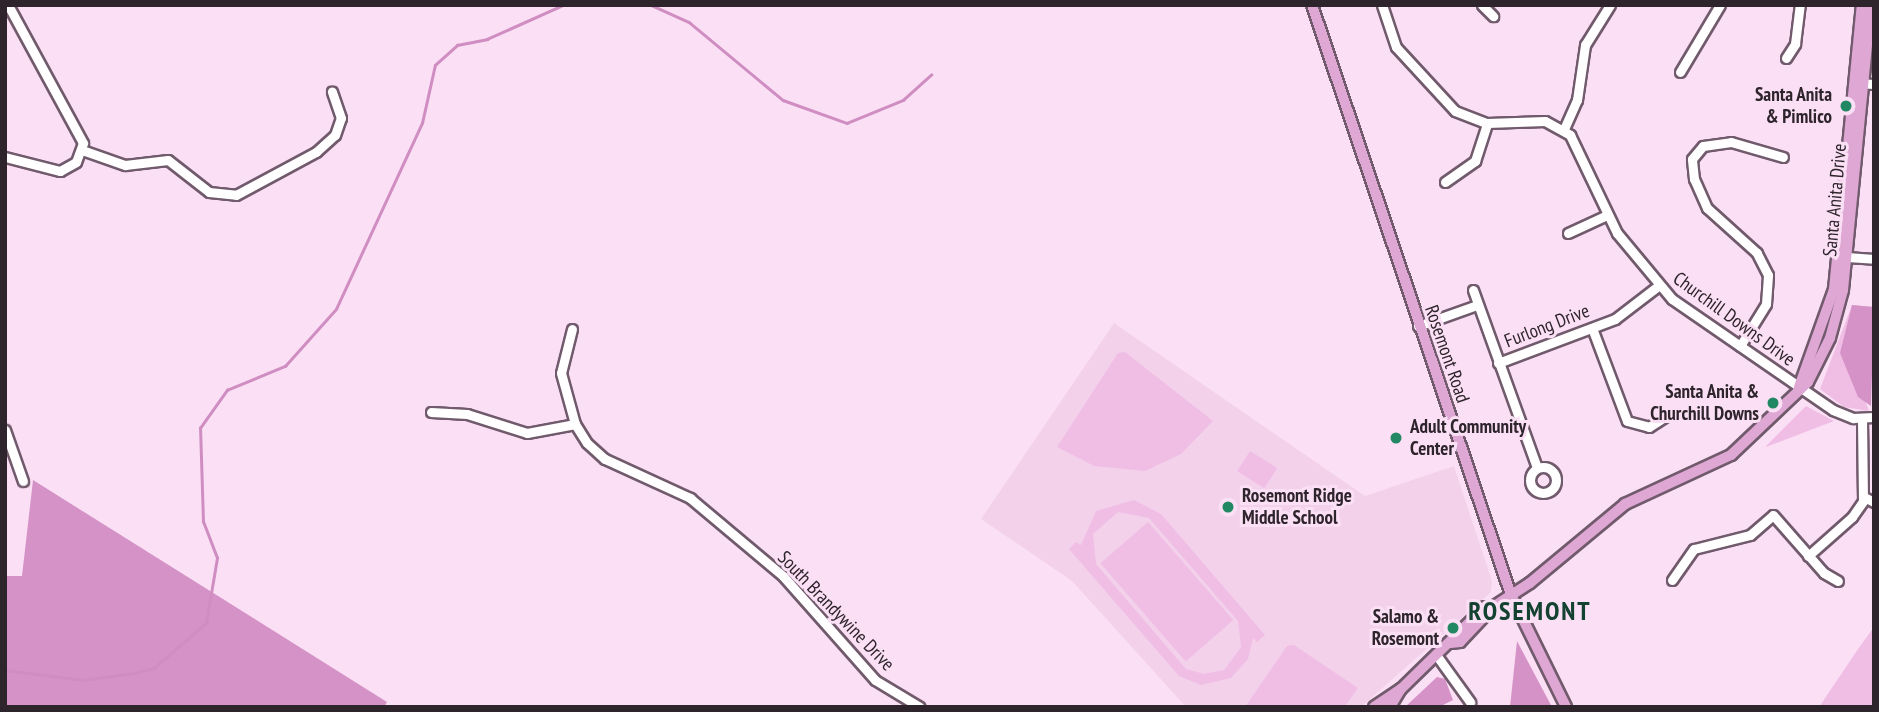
<!DOCTYPE html>
<html>
<head>
<meta charset="utf-8">
<style>
	body { margin:0 }
	#map { position:relative; width:1879px; height:712px; overflow:hidden; background:#fbe0f5; font-family:"PT Sans Narrow",sans-serif }
	div>[style] { position:absolute }
	.built>* { inset:0; background:#f3d1eb }
	.green>* { inset:0; background:#f0bee5; transform-origin:0 0 }
	.forest>* { inset:0; background:#d492c7 }
	.stream>* { height:2.5px; margin:-1.25px; padding:0 1.25px; transform-origin:1.25px; border-radius:1.25px; background:#cf8dc2 }
	.roads { filter:drop-shadow(2px 0 #715a6c) drop-shadow(-2px 0 #715a6c) drop-shadow(0 2px #715a6c) drop-shadow(0 -2px #715a6c) }
	.minor>* { height:9px; margin:-4.5px; padding:0 4.5px; transform-origin:4.5px; border-radius:4.5px; background:#fff }
	.minor>.ring { margin:-4.5px; padding:0; box-sizing:content-box; background:none; border:9px solid #fff; border-radius:50% }
	.major>* { height:10px; margin:-5px; padding:0 5px; transform-origin:5px; border-radius:5px; background:#dea7d4 }
	.dots>* { width:19px; height:19px; translate:-50% -50%; box-sizing:border-box; border:4px solid #fbe0f5; border-radius:50% }
	span { translate:-50% -50%; white-space:nowrap; text-align:center; line-height:1.15; -webkit-text-stroke:6px #fbe0f5; paint-order:stroke }
	.poi-label { font-size:19px; color:#2e242c; font-weight:700 }
	.right { translate:-100% -50%; text-align:right }
	.left { translate:0 -50%; text-align:left }
	.street-label { font-size:19px; color:#2e242c }
	.district-label { font-size:26px; color:#134230; font-weight:700; letter-spacing:2px }
	.frame { position:absolute; inset:0; border:7px solid #2e242c; pointer-events:none }
</style>
</head>
<body>
<div id="map">
	<div class="built">
		<div style="clip-path:polygon(1114px 323px,1365px 496px,1454px 466px,1492px 581px,1491px 592px,1361px 707px,1186px 707px,1072px 581px,981px 519px)"></div>
	</div>
	<div class="green">
		<div style="clip-path:polygon(1852px 305px,1874px 307px,1846px 350px,1869px 411px,1844px 407px,1820px 389px)"></div>
		<div style="clip-path:polygon(1125px 352px,1213px 421px,1181px 454px,1145px 471px,1094px 466px,1057px 447px,1118px 353px)"></div>
		<div style="clip-path:polygon(1806px 406px,1834px 421px,1766px 447px,1766px 446px)"></div>
		<div style="left:1250px;top:451px;width:32px;height:24px;rotate:32deg"></div>
		<div style="clip-path:polygon(evenodd,1134px 500px,1161px 514px,1265px 635px,1257px 642px,1253px 638px,1248px 659px,1231px 678px,1201px 685px,1179px 676px,1069px 549px,1076px 542px,1081px 545px,1096px 511px,1134px 500px,1118px 512px,1149px 518px,1238px 621px,1241px 647px,1224px 670px,1204px 674px,1186px 669px,1096px 564px,1093px 534px,1118px 512px)"></div>
		<div style="left:1148px;top:522px;width:130px;height:63px;rotate:49deg"></div>
		<div style="clip-path:polygon(1874px 627px,1874px 707px,1819px 707px,1858px 649px)"></div>
		<div style="clip-path:polygon(1294px 645px,1358px 688px,1345px 706px,1245px 707px,1287px 646px)"></div>
	</div>
	<div class="forest">
		<div style="clip-path:polygon(1852px 305px,1874px 307px,1871px 406px,1858px 397px,1840px 353px)"></div>
		<div style="clip-path:polygon(33px 480px,387px 702px,384px 707px,5px 707px,5px 576px,22px 576px)"></div>
		<div style="clip-path:polygon(1517px 641px,1552px 707px,1510px 707px)"></div>
		<div style="clip-path:polygon(1437px 677px,1445px 679px,1453px 700px,1439px 707px,1405px 707px)"></div>
	</div>
	<div class="stream">
		<div style="left:651px;top:5px;width:42px;rotate:24.1deg"></div>
		<div style="left:689px;top:22px;width:122px;rotate:39.7deg"></div>
		<div style="left:783px;top:100px;width:68px;rotate:19.8deg"></div>
		<div style="left:847px;top:123px;width:61px;rotate:-22.3deg"></div>
		<div style="left:903px;top:100px;width:38px;rotate:-42deg"></div>
		<div style="left:5px;top:670px;width:79px;rotate:7.3deg"></div>
		<div style="left:83px;top:680px;width:52px;rotate:-7.7deg"></div>
		<div style="left:135px;top:673px;width:20px;rotate:-15deg"></div>
		<div style="left:154px;top:668px;width:69px;rotate:-40.9deg"></div>
		<div style="left:206px;top:623px;width:66px;rotate:-80.4deg"></div>
		<div style="left:217px;top:558px;width:39px;rotate:-111deg"></div>
		<div style="left:203px;top:522px;width:94px;rotate:-91.8deg"></div>
		<div style="left:200px;top:428px;width:47px;rotate:-54.6deg"></div>
		<div style="left:227px;top:390px;width:63px;rotate:-22.5deg"></div>
		<div style="left:285px;top:366px;width:76px;rotate:-48.2deg"></div>
		<div style="left:336px;top:309px;width:205px;rotate:-65.2deg"></div>
		<div style="left:422px;top:123px;width:59px;rotate:-77.4deg"></div>
		<div style="left:435px;top:65px;width:30px;rotate:-42deg"></div>
		<div style="left:457px;top:45px;width:31px;rotate:-11deg"></div>
		<div style="left:487px;top:39px;width:83px;rotate:-24.1deg"></div>
	</div>
	<div class="roads">
		<div class="minor">
			<div style="left:1382px;top:5px;width:44px;rotate:71.6deg"></div>
			<div style="left:1396px;top:47px;width:87px;rotate:47.3deg"></div>
			<div style="left:1455px;top:111px;width:34px;rotate:21deg"></div>
			<div style="left:1487px;top:123px;width:58px;rotate:-2deg"></div>
			<div style="left:1545px;top:121px;width:29px;rotate:29deg"></div>
			<div style="left:1570px;top:135px;width:109px;rotate:64.4deg"></div>
			<div style="left:1617px;top:233px;width:86px;rotate:50.2deg"></div>
			<div style="left:1672px;top:299px;width:196px;rotate:34.6deg"></div>
			<div style="left:1833px;top:410px;width:22px;rotate:22deg"></div>
			<div style="left:1853px;top:418px;width:21px;rotate:-3deg"></div>
			<div style="left:1482px;top:5px;width:16px;rotate:45deg"></div>
			<div style="left:1786px;top:58px;width:17px;rotate:-57deg"></div>
			<div style="left:1795px;top:44px;width:39px;rotate:-83deg"></div>
			<div style="left:1680px;top:72px;width:78px;rotate:-59.2deg"></div>
			<div style="left:1856px;top:83px;width:18px;rotate:3deg"></div>
			<div style="left:1564px;top:129px;width:32px;rotate:-66deg"></div>
			<div style="left:1577px;top:100px;width:56px;rotate:-81.7deg"></div>
			<div style="left:1585px;top:45px;width:47px;rotate:-58deg"></div>
			<div style="left:82px;top:150px;width:46px;rotate:19.2deg"></div>
			<div style="left:125px;top:165px;width:43px;rotate:-6.6deg"></div>
			<div style="left:168px;top:160px;width:52px;rotate:38deg"></div>
			<div style="left:209px;top:192px;width:27px;rotate:6deg"></div>
			<div style="left:236px;top:195px;width:91px;rotate:-28.3deg"></div>
			<div style="left:316px;top:152px;width:25px;rotate:-42deg"></div>
			<div style="left:335px;top:135px;width:18px;rotate:-71deg"></div>
			<div style="left:341px;top:118px;width:28px;rotate:-109deg"></div>
			<div style="left:5px;top:157px;width:57px;rotate:14.3deg"></div>
			<div style="left:60px;top:171px;width:18px;rotate:-29deg"></div>
			<div style="left:76px;top:162px;width:20px;rotate:-70deg"></div>
			<div style="left:83px;top:143px;width:157px;rotate:-118.5deg"></div>
			<div style="left:1445px;top:182px;width:37px;rotate:-35deg"></div>
			<div style="left:1475px;top:161px;width:40px;rotate:-72deg"></div>
			<div style="left:1568px;top:233px;width:43px;rotate:-24.8deg"></div>
			<div style="left:1847px;top:257px;width:27px;rotate:4deg"></div>
			<div style="left:1473px;top:290px;width:189px;rotate:70.2deg"></div>
			<div style="left:1418px;top:326px;width:63px;rotate:-19.6deg"></div>
			<div style="left:1592px;top:328px;width:99px;rotate:69.4deg"></div>
			<div style="left:1627px;top:421px;width:23px;rotate:15deg"></div>
			<div style="left:1649px;top:427px;width:24px;rotate:-33deg"></div>
			<div style="left:572px;top:329px;width:45px;rotate:104deg"></div>
			<div style="left:561px;top:373px;width:53px;rotate:74.6deg"></div>
			<div style="left:575px;top:424px;width:22px;rotate:58deg"></div>
			<div style="left:587px;top:443px;width:24px;rotate:42deg"></div>
			<div style="left:605px;top:459px;width:94px;rotate:24.6deg"></div>
			<div style="left:690px;top:498px;width:121px;rotate:40deg"></div>
			<div style="left:783px;top:576px;width:139px;rotate:48.5deg"></div>
			<div style="left:875px;top:680px;width:52px;rotate:31deg"></div>
			<div style="left:1740px;top:346px;width:49px;rotate:-58.2deg"></div>
			<div style="left:1766px;top:304px;width:29px;rotate:-86deg"></div>
			<div style="left:1768px;top:275px;width:25px;rotate:-117deg"></div>
			<div style="left:1757px;top:253px;width:67px;rotate:-138deg"></div>
			<div style="left:1707px;top:208px;width:32px;rotate:-114deg"></div>
			<div style="left:1694px;top:179px;width:20px;rotate:-96deg"></div>
			<div style="left:1692px;top:159px;width:17px;rotate:-50deg"></div>
			<div style="left:1703px;top:146px;width:28px;rotate:-8deg"></div>
			<div style="left:1731px;top:142px;width:54px;rotate:16.1deg"></div>
			<div style="left:1498px;top:363px;width:125px;rotate:-20.6deg"></div>
			<div style="left:1615px;top:319px;width:54px;rotate:-37.5deg"></div>
			<div style="left:431px;top:412px;width:36px;rotate:3deg"></div>
			<div style="left:467px;top:414px;width:63px;rotate:17.6deg"></div>
			<div style="left:527px;top:433px;width:49px;rotate:-10.6deg"></div>
			<div style="left:5px;top:430px;width:54px;rotate:70.6deg"></div>
			<div class="ring" style="left:1530px;top:467px;width:17px;height:17px"></div>
			<div style="left:1864px;top:497px;width:11px;rotate:27deg"></div>
			<div style="left:1808px;top:556px;width:59px;rotate:-41.6deg"></div>
			<div style="left:1852px;top:517px;width:19px;rotate:-55deg"></div>
			<div style="left:1863px;top:501px;width:82px;rotate:-90.7deg"></div>
			<div style="left:1672px;top:580px;width:38px;rotate:-55deg"></div>
			<div style="left:1694px;top:549px;width:58px;rotate:-14deg"></div>
			<div style="left:1750px;top:535px;width:30px;rotate:-41deg"></div>
			<div style="left:1773px;top:515px;width:77px;rotate:48.7deg"></div>
			<div style="left:1824px;top:573px;width:16px;rotate:30deg"></div>
			<div style="left:1437px;top:656px;width:57px;rotate:54.3deg"></div>
		</div>
		<div class="major">
			<div style="left:1312px;top:5px;width:623px;rotate:71.36deg"></div>
			<div style="left:1511px;top:595px;width:125px;rotate:63.8deg"></div>
			<div style="left:1799px;top:387px;width:104px;rotate:-70.3deg"></div>
			<div style="left:1834px;top:289px;width:285px;rotate:-84.4deg"></div>
			<div style="left:1451px;top:643px;width:9px;rotate:-6deg"></div>
			<div style="left:1460px;top:642px;width:48px;rotate:-46.7deg"></div>
			<div style="left:1374px;top:707px;width:32px;rotate:-34deg"></div>
			<div style="left:1401px;top:689px;width:117px;rotate:-44.3deg"></div>
			<div style="left:1485px;top:607px;width:8px"></div>
			<div style="left:1493px;top:607px;width:44px;rotate:-33deg"></div>
			<div style="left:1530px;top:583px;width:124px;rotate:-39.7deg"></div>
			<div style="left:1625px;top:504px;width:117px;rotate:-24.8deg"></div>
			<div style="left:1731px;top:455px;width:106px;rotate:-43.5deg"></div>
			<div style="left:1808px;top:382px;width:49px;rotate:-63.4deg"></div>
			<div style="left:1830px;top:338px;width:50px;rotate:-74.8deg"></div>
			<div style="left:1843px;top:290px;width:286px;rotate:-84.4deg"></div>
			<div style="left:1390px;top:707px;width:21px;rotate:-59deg"></div>
		</div>
	</div>
	<div class="dots">
		<div style="left:1846px;top:106px;background:#218863"></div>
		<div style="left:1773px;top:403px;background:#218863"></div>
		<div style="left:1396px;top:438px;background:#218863"></div>
		<div style="left:1228px;top:507px;background:#218863"></div>
		<div style="left:1453px;top:628px;background:#218863"></div>
	</div>
	<div class="poi-label">
		<span class="right" style="left:1832px;top:106px">Santa Anita<br>&amp; Pimlico</span>
		<span class="right" style="left:1759px;top:403px">Santa Anita &amp;<br>Churchill Downs</span>
		<span class="left" style="left:1410px;top:438px">Adult Community<br>Center</span>
		<span class="left" style="left:1242px;top:507px">Rosemont Ridge<br>Middle School</span>
		<span class="right" style="left:1439px;top:628px">Salamo &amp;<br>Rosemont</span>
	</div>
	<div class="street-label">
		<span style="left:1835px;top:200px;rotate:-85deg">Santa Anita Drive</span>
		<span style="left:1734px;top:319px;rotate:36deg">Churchill Downs Drive</span>
		<span style="left:1547px;top:326px;rotate:-21deg">Furlong Drive</span>
		<span style="left:1447px;top:354px;rotate:71deg">Rosemont Road</span>
		<span style="left:836px;top:611px;rotate:46deg">South Brandywine Drive</span>
	</div>
	<div class="district-label">
		<span style="left:1530px;top:611px">ROSEMONT</span>
	</div>
	<div class="frame"></div>
</div>
</body>
</html>
